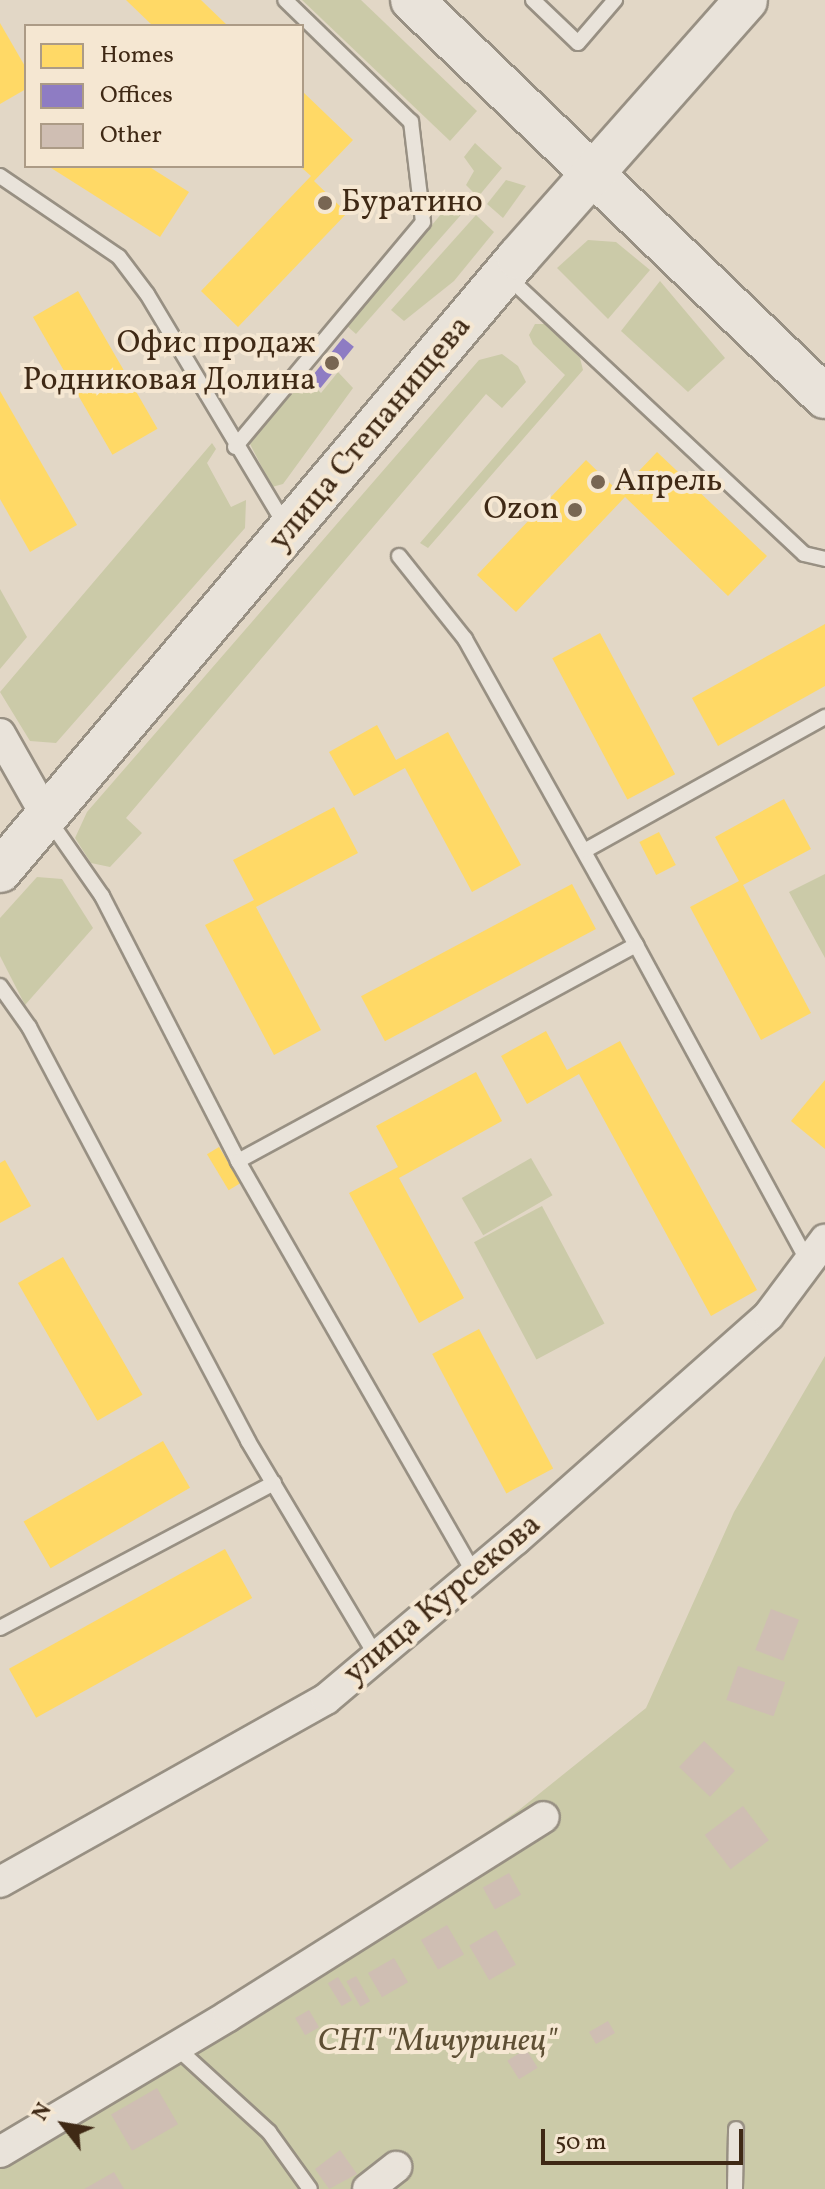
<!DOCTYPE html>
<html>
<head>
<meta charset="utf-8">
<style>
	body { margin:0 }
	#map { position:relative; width:825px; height:2189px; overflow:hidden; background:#e2d7c6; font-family:Vollkorn,serif }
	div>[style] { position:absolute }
	.green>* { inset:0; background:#cbcaa8; transform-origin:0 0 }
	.homes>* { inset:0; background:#ffd966; transform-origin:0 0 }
	.offices>* { inset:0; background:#8e7cc3; transform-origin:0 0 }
	.building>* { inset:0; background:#cfbeb3; transform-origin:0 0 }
	.roads { filter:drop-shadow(2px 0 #989083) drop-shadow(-2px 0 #989083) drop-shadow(0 2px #989083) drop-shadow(0 -2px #989083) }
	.lane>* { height:14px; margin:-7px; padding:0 7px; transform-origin:7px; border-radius:7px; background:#e9e3da }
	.street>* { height:30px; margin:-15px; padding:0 15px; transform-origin:15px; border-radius:15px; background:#e9e3da }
	.secondary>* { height:42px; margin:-21px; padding:0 21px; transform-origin:21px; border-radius:21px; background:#e9e3da }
	.dots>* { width:22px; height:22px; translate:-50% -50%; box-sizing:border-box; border:4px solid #f5e7d2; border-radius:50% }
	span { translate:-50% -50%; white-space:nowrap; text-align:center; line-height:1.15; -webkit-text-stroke:8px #f5e7d2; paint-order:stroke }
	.poi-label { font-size:32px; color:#3f2915 }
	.left { translate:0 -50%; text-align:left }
	.right { translate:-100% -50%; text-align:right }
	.street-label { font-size:32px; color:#3f2915 }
	.park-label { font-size:32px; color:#5e4f34; font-style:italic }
	.legend { position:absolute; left:24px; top:24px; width:280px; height:144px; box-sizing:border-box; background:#f5e7d2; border:2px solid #ac9b86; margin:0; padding:10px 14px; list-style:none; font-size:24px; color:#3f2915 }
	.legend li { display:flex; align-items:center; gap:16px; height:40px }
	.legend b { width:40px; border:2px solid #ac9b86 }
	.north { position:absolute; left:24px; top:2085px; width:80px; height:80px; -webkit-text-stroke:6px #f5e7d2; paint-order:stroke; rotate:301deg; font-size:22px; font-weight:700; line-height:32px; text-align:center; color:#3f2915 }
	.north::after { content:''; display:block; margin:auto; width:28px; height:36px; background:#3f2915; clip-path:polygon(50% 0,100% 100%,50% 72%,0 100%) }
	.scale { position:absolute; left:541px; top:2129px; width:202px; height:36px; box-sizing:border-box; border:4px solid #3f2915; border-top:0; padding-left:10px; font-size:24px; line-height:28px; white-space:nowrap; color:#3f2915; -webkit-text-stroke:6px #f5e7d2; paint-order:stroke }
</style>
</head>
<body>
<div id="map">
	<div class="green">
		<div style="clip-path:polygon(302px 0,361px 0,477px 111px,450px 141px)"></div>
		<div style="clip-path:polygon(475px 143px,502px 168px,478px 197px,466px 185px,474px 171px,464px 157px)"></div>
		<div style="clip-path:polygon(506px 180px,526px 186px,503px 218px,487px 204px)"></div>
		<div style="clip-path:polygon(453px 200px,467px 208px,356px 334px,347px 326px)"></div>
		<div style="clip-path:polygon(476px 215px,494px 232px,454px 281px,404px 321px,391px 310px)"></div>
		<div style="clip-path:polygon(588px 240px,616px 242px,650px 270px,608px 319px,557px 268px)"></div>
		<div style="clip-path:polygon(660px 281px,725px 358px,688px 392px,621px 331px)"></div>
		<div style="clip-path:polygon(535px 324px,545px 324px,580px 358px,583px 370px,428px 548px,420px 543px,565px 375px,533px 344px,529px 335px)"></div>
		<div style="clip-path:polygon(502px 354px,518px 366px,526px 382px,502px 408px,486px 394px,126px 818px,142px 833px,110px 867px,91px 863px,75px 838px,87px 812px,479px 360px)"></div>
		<div style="clip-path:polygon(338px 372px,353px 388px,283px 484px,272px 487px,250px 444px,304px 376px,321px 393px)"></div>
		<div style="clip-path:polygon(212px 443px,216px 449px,207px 463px,231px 507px,246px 500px,245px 528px,56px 743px,30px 741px,0 692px)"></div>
		<div style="clip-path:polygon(0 589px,27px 637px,0 669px)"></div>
		<div style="clip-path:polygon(825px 874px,825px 958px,789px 892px)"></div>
		<div style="clip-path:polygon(37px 877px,62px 879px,93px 928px,25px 1005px,0 956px,0 918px)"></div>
		<div style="left:531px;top:1158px;width:43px;height:80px;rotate:60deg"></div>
		<div style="left:542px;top:1206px;width:133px;height:77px;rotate:62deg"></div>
		<div style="clip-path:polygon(825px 1356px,825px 2189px,0 2189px,0 2137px,386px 1902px,519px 1810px,646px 1708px,734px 1512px)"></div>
	</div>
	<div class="homes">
		<div style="clip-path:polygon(126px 0,201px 0,228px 26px,153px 26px)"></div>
		<div style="clip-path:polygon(0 23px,26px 68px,26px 89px,0 104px)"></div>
		<div style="clip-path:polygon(302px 91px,353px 140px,314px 181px,347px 213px,238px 327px,201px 291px,311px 176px,302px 168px)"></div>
		<div style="clip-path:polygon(48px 166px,148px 166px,189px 192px,160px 237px)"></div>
		<div style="left:78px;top:291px;width:159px;height:52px;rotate:60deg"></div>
		<div style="clip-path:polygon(0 391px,77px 525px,30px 552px,0 499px)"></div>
		<div style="clip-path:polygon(657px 452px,767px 556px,728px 596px,625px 497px,516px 612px,477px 575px,586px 460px,619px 492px)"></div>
		<div style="clip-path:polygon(825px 624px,825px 686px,718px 746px,692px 698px)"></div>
		<div style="left:600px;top:633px;width:160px;height:54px;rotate:62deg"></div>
		<div style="clip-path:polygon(377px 725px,396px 760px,448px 732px,521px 865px,472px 892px,405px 768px,354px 796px,329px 752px)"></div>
		<div style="clip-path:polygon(784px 799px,811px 849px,743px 885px,811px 1013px,761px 1040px,690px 907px,739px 881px,715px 837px)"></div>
		<div style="clip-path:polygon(334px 807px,358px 853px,256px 907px,321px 1030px,274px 1055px,205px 925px,254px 900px,233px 860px)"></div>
		<div style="left:659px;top:832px;width:37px;height:22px;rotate:63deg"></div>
		<div style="left:572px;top:884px;width:51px;height:239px;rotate:62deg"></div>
		<div style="clip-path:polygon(546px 1031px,567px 1070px,620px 1041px,757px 1290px,711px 1316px,579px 1074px,527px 1104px,501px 1056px)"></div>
		<div style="clip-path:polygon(476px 1072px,502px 1121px,399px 1178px,464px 1298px,419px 1323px,349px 1193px,398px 1167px,376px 1126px)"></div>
		<div style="clip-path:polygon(825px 1080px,825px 1149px,791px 1121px)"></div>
		<div style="left:219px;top:1147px;width:42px;height:14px;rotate:59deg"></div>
		<div style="clip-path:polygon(5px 1160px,31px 1206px,0 1223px,0 1163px)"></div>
		<div style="left:63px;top:1257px;width:159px;height:52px;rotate:60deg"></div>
		<div style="left:479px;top:1329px;width:158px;height:53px;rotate:62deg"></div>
		<div style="left:163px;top:1441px;width:54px;height:161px;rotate:60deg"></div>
		<div style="left:225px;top:1549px;width:56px;height:247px;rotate:61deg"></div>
	</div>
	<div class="offices">
		<div style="left:343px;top:338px;width:14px;height:53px;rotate:39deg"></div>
	</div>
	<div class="building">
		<div style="left:771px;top:1609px;width:30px;height:44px;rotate:21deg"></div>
		<div style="left:738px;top:1666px;width:50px;height:36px;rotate:19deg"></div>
		<div style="left:704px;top:1741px;width:43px;height:36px;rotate:44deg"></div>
		<div style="left:743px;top:1806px;width:43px;height:48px;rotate:53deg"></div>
		<div style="left:509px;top:1873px;width:25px;height:30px;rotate:61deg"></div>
		<div style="left:447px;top:1925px;width:34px;height:30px;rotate:60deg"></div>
		<div style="left:496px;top:1930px;width:40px;height:31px;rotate:60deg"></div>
		<div style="left:394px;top:1958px;width:28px;height:30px;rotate:60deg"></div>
		<div style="left:356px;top:1976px;width:29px;height:11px;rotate:61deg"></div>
		<div style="left:338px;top:1977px;width:27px;height:12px;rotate:59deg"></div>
		<div style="left:309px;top:2010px;width:20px;height:16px;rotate:60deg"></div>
		<div style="left:608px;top:2021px;width:14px;height:22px;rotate:60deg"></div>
		<div style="left:526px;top:2049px;width:22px;height:22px;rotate:58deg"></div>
		<div style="left:157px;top:2088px;width:42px;height:53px;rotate:60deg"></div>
		<div style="clip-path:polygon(340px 2150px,357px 2174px,329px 2189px,315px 2169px)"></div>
		<div style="clip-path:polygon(114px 2172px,124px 2189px,84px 2189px)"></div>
	</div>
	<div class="roads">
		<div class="lane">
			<div style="left:533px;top:0;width:62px;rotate:43.7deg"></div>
			<div style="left:578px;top:43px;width:57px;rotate:-49.3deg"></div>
			<div style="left:0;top:176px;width:144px;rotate:34.2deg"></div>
			<div style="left:119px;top:257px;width:46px;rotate:52.9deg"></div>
			<div style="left:147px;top:294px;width:269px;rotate:59.1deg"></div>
			<div style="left:508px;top:277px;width:405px;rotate:43.1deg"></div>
			<div style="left:804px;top:554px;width:22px;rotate:13deg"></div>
			<div style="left:235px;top:447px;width:293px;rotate:-50.1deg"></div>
			<div style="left:423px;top:222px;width:101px;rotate:-96.8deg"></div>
			<div style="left:411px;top:122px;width:175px;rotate:-135.9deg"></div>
			<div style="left:399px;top:556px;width:106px;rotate:51.5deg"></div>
			<div style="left:465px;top:639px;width:351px;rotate:60.8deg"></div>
			<div style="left:49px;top:820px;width:93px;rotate:55.1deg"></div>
			<div style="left:102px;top:896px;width:298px;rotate:62.8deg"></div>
			<div style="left:238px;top:1161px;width:477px;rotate:60.2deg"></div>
			<div style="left:586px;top:850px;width:274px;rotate:-29.1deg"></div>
			<div style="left:0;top:986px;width:50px;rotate:54.7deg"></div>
			<div style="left:29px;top:1027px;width:468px;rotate:62.1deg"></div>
			<div style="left:248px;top:1441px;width:250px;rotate:59.2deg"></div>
			<div style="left:238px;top:1161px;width:453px;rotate:-28.5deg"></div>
			<div style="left:636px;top:945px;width:362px;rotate:61.5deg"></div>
			<div style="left:0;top:1628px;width:310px;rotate:-27.9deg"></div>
			<div style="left:177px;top:2048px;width:125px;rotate:42.4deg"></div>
			<div style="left:269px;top:2132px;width:70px;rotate:54.3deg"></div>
			<div style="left:735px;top:2189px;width:60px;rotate:-89deg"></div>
		</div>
		<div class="street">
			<div style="left:0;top:734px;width:95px;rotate:60.5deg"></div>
			<div style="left:0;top:1882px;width:374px;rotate:-29.3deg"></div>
			<div style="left:326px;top:1699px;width:247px;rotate:-40.1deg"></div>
			<div style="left:515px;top:1540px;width:339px;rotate:-41.5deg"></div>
			<div style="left:769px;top:1315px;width:94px;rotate:-53.3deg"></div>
			<div style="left:0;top:2152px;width:265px;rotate:-30.8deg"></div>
			<div style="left:228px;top:2016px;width:373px;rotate:-32.2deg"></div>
			<div style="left:368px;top:2189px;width:36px;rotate:-38deg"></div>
		</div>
		<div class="secondary">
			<div style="left:412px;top:0;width:573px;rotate:43.87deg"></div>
			<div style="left:0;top:871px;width:803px;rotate:-49.8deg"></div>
			<div style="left:518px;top:258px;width:344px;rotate:-48.5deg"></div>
		</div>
	</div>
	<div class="dots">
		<div style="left:325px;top:203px;background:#786653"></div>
		<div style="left:332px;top:363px;background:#786653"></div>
		<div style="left:598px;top:482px;background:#786653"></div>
		<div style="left:575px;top:510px;background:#786653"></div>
	</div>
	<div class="poi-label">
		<span class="left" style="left:341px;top:203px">Буратино</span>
		<span class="right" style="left:316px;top:363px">Офис продаж<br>Родниковая Долина</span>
		<span class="left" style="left:614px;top:482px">Апрель</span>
		<span class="right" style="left:559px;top:510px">Ozon</span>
	</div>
	<div class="street-label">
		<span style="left:371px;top:434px;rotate:-50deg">улица Степанищева</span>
		<span style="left:443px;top:1600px;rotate:-40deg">улица Курсекова</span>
	</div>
	<div class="park-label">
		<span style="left:437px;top:2042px">СНТ "Мичуринец"</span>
	</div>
	<ul class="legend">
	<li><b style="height:22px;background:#ffd966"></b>Homes</li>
	<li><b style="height:22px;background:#8e7cc3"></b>Offices</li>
	<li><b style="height:22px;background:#cfbeb3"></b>Other</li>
	</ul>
	<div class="north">N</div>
	<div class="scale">50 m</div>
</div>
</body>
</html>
